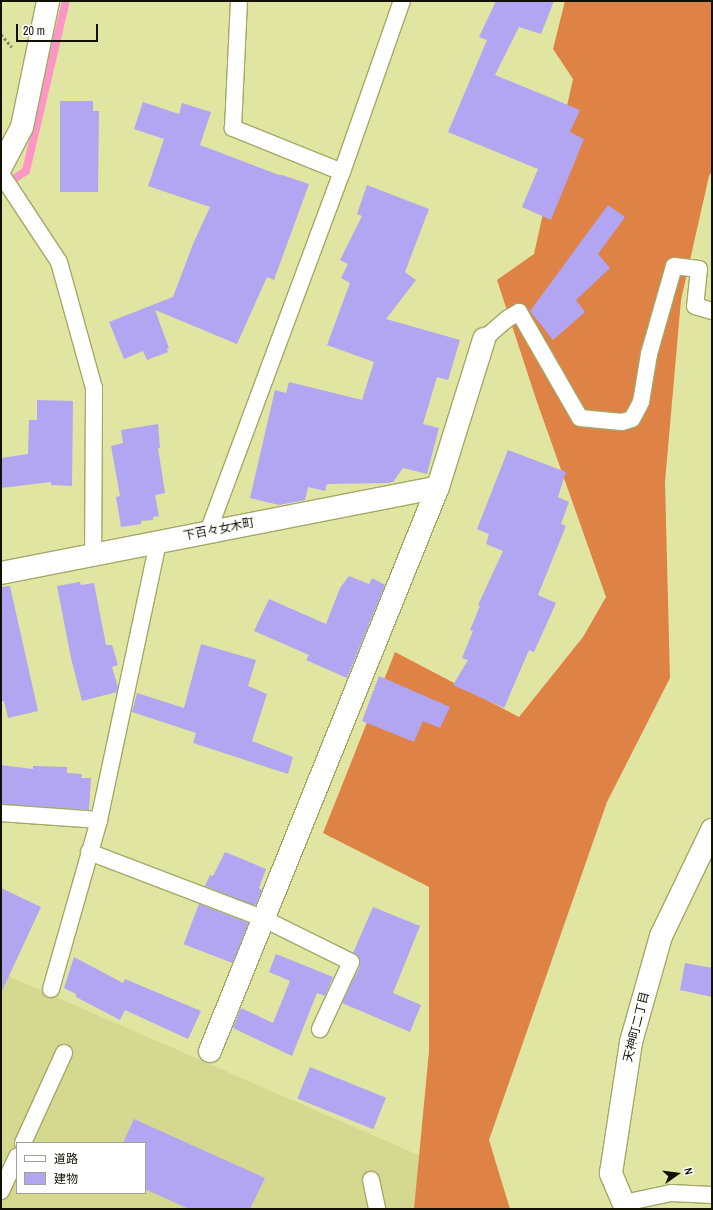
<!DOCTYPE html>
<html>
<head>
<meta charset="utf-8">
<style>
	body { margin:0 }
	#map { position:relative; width:713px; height:1210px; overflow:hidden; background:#e0e6a2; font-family:"Archivo Narrow","Noto Sans JP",sans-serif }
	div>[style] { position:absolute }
	.built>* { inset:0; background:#d4d98f }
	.forest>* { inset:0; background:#de8246 }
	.stream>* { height:8px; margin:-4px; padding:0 4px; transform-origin:4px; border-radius:4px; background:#fd95c5 }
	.building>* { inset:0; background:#b2a5f1; transform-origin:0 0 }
	.path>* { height:2.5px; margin-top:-1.25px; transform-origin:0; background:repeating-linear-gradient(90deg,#8b8f60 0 3px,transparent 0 5px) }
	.roads { filter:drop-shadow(1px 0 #a4a867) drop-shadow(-1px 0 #a4a867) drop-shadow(0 1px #a4a867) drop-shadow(0 -1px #a4a867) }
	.lane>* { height:16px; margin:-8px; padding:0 8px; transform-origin:8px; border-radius:8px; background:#fff }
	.street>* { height:22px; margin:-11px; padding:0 11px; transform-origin:11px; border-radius:11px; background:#fff }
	span { translate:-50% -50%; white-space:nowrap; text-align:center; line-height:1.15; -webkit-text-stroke:3.5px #fff; paint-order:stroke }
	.street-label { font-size:12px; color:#101100 }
	.frame { position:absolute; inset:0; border:2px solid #101100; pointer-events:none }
	.legend { position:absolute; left:16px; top:1142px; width:130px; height:52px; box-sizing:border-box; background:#fff; border:1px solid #9fa099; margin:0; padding:5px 7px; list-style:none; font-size:12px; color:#101100 }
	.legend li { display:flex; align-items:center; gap:8px; height:20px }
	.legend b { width:20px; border:1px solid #9fa099 }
	.north { position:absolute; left:657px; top:1154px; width:40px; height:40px; -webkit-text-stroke:3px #fff; paint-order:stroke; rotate:76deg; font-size:11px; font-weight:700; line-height:16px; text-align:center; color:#101100 }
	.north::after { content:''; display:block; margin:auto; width:14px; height:18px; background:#101100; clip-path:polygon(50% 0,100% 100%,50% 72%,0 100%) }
	.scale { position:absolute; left:16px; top:24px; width:82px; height:18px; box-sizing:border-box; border:2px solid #101100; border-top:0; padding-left:5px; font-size:12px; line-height:14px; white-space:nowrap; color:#101100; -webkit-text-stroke:3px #fff; paint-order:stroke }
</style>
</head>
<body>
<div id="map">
	<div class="built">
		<div style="clip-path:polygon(evenodd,1px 973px,425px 1158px,431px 1209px,1px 1209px,1px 973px,17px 1143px,145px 1143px,145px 1193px,17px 1193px,17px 1143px)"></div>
	</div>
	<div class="forest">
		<div style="clip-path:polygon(565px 1px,712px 1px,712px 171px,709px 176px,681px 300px,665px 482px,670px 678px,607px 802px,489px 1140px,510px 1209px,414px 1209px,429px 1051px,429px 887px,323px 833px,395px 652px,519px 717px,583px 637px,606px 597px,536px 399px,497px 280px,534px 254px,573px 79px,553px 49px)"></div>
	</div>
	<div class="stream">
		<div style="left:14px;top:179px;width:14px;rotate:-34deg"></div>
		<div style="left:26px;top:171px;width:175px;rotate:-76.8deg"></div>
	</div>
	<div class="building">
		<div style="clip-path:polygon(496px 1px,554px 1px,541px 34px,519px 27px,495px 75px,580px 110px,570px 132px,584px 139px,551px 220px,522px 207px,538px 169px,448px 132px,487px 40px,479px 37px)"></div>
		<div style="clip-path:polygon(60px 101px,93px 101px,93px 111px,99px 111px,98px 192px,60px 192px)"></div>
		<div style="clip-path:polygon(143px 102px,179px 114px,182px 103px,211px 112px,200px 145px,279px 175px,282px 175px,309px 184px,274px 280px,267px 277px,237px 344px,155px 310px,169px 348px,167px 349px,168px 352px,147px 360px,143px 351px,124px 359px,109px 322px,173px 297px,193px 244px,210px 207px,148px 186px,164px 139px,134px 129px)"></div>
		<div style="clip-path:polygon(367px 185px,429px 209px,405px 272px,416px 280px,386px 319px,460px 340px,448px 380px,437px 377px,423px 424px,439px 428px,427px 474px,403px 468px,393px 482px,388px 483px,327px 484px,325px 491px,308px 487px,305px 500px,279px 505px,250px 498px,275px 390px,286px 393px,289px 382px,362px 400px,374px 362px,327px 345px,350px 283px,341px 278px,348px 264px,340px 260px,362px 216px,357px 214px)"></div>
		<div style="clip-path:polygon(608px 205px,625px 217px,598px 254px,610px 268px,576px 300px,585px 312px,553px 340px,530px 311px)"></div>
		<div style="clip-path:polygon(37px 400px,73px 401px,72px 486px,51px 485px,51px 482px,1px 488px,1px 458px,28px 454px,29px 420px,37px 420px)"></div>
		<div style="clip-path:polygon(158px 424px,160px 448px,158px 448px,165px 493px,155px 495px,159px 516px,153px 517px,153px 520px,141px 521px,141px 524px,121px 527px,116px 497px,120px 496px,111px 446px,123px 443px,121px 430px)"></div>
		<div style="clip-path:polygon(508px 450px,566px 472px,558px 497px,569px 502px,561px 524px,566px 526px,538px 595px,556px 603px,534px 652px,529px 650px,504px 708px,453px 685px,468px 660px,462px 658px,473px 631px,470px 630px,480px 606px,478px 605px,503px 551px,486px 544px,489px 534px,477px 529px)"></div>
		<div style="clip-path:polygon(349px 576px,369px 584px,372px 578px,385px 585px,347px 678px,306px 660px,309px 655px,254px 631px,269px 599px,326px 624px,340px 588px)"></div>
		<div style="clip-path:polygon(80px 582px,81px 585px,94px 583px,106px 645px,112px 645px,118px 665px,112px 667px,118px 687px,117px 692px,82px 701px,71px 658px,57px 586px)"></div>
		<div style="clip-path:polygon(10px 586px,38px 711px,8px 718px,4px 701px,1px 701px,1px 587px)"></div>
		<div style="clip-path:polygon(201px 644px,256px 660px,248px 686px,267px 694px,252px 741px,293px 757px,288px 774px,193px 743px,196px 733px,132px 712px,137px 693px,184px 708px)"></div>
		<div style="clip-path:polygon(379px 676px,450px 707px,440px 728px,423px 721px,414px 742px,362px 721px)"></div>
		<div style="clip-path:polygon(1px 765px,33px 769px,33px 766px,67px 767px,67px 773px,82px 774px,81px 778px,91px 778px,89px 810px,1px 804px)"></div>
		<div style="clip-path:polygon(225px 852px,266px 869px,259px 888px,262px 890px,255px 906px,205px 886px,210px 875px,213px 876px)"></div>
		<div style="clip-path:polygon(1px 888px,41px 907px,1px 993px)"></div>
		<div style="left:199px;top:904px;width:53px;height:43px;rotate:21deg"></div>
		<div style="clip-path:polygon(373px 907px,420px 926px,393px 993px,421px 1005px,410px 1032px,342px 1003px,360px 966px,359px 957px,353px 953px)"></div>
		<div style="clip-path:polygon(276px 954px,333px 977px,325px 996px,317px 993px,292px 1056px,233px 1028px,241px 1008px,273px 1023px,290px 981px,269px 972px)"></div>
		<div style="clip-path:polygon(74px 957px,123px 983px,125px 979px,201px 1011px,188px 1039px,125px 1010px,120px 1020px,76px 997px,76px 994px,64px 988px)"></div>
		<div style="clip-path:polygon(685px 963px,712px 968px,712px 997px,680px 990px)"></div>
		<div style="left:310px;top:1067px;width:82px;height:34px;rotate:22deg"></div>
		<div style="clip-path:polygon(134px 1119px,265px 1178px,250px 1209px,189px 1209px,145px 1189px,145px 1143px,123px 1143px)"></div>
	</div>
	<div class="path">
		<div style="left:1px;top:34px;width:17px;rotate:50deg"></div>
	</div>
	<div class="roads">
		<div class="lane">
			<div style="left:342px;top:172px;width:181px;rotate:-70.7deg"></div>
			<div style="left:1px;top:174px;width:105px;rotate:56.6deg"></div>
			<div style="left:59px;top:262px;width:131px;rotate:74.5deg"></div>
			<div style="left:94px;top:388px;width:168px;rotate:90.3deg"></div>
			<div style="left:484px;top:339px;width:30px;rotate:-41deg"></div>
			<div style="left:507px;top:319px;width:14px;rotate:-30deg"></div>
			<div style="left:519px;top:312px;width:122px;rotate:60.1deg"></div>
			<div style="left:580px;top:418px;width:42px;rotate:5.4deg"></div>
			<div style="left:622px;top:422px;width:10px;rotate:-17deg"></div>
			<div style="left:632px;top:419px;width:19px;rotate:-62deg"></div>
			<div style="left:641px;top:402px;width:49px;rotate:-80.5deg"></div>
			<div style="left:649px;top:354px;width:91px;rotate:-74.1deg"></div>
			<div style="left:674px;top:266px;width:25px;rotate:7deg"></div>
			<div style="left:699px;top:269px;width:37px;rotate:96deg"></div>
			<div style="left:695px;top:306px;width:18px;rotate:16deg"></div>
			<div style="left:208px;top:532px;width:384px;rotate:-69.6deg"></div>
			<div style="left:342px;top:172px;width:118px;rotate:-158deg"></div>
			<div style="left:233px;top:128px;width:127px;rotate:-87.3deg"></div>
			<div style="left:1px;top:813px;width:98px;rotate:4.1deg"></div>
			<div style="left:89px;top:852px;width:187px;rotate:20.9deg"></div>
			<div style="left:264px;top:919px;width:97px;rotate:26.3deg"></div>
			<div style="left:351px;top:962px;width:74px;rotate:114.8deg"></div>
			<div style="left:51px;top:989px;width:176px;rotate:-74.1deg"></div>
			<div style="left:99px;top:820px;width:283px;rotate:-78deg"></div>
			<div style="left:23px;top:1143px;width:99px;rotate:-65.5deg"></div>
			<div style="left:371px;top:1180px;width:30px;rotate:78deg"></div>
			<div style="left:1px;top:1191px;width:38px;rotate:-65deg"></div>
			<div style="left:624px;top:1203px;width:48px;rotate:-12deg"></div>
			<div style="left:671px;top:1193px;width:41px;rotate:2.8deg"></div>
		</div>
		<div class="street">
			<div style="left:1px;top:167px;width:45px;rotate:-62.3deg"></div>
			<div style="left:22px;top:127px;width:129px;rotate:-78.3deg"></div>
			<div style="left:1px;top:573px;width:445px;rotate:-11.1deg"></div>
			<div style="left:210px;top:1051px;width:608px;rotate:-67.99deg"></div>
			<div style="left:438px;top:487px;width:155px;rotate:-72.7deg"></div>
			<div style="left:626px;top:1209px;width:39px;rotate:-113deg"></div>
			<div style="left:611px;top:1173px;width:133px;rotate:-81.3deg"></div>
			<div style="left:631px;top:1042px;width:110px;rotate:-74.2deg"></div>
			<div style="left:661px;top:936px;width:118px;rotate:-64.3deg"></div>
		</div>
	</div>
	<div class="street-label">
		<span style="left:219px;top:530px;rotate:-11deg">下百々女木町</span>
		<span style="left:637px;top:1027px;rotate:-76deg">天神町二丁目</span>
	</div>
	<div class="frame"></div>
	<ul class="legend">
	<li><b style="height:5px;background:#fff"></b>道路</li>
	<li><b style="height:11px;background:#b2a5f1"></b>建物</li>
	</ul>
	<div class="north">N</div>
	<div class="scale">20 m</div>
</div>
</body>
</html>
